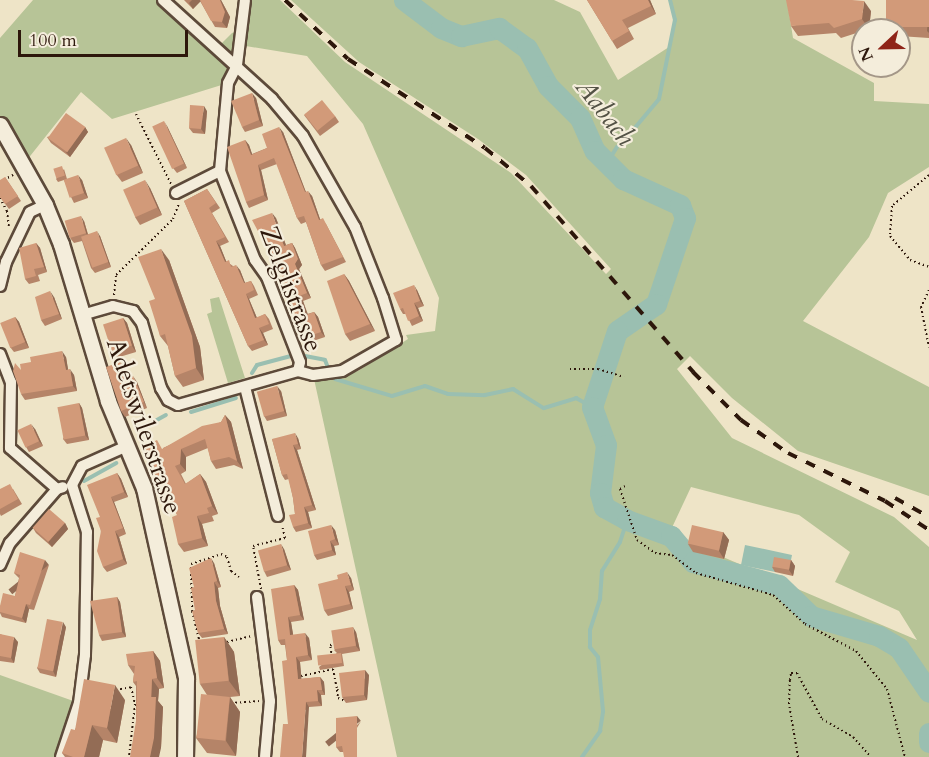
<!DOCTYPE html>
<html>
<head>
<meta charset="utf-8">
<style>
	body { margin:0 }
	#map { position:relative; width:929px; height:757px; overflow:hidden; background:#eee4c7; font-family:Cardo,serif }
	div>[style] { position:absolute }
	.green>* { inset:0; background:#b7c497 }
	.water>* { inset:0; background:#9abfb1 }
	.stream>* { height:4px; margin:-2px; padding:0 2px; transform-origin:2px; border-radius:2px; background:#9abfb1 }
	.river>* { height:21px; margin:-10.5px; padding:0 10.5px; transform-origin:10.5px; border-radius:10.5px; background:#9abfb1 }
	.path>* { height:2px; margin-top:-1px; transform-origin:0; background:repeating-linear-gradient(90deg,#2d170b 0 1.5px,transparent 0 4.5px) }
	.roads { filter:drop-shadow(2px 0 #5d4a3a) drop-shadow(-2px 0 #5d4a3a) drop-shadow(0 2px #5d4a3a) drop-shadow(0 -2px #5d4a3a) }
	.street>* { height:10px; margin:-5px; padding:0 5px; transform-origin:5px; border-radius:5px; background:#f4eddb }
	.secondary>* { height:15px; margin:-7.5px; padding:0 7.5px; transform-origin:7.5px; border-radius:7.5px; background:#f4eddb }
	.rail>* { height:4px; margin-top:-2px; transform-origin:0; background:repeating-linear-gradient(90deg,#2d170b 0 10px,transparent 0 20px) }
	.wall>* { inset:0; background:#b58468 }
	.shaded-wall>* { inset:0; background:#936c55; transform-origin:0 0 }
	.building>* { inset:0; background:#d29a79; transform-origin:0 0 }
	span { translate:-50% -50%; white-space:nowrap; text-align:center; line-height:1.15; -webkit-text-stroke:4.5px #f4eddb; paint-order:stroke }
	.street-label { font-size:26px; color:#2d170b }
	.water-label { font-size:27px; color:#535245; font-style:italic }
	.north { position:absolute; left:851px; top:18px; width:60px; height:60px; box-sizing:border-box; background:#f4eddb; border:2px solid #a49788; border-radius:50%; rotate:248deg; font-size:16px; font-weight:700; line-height:24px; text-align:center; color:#2d170b }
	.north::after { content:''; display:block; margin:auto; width:21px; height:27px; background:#8f2418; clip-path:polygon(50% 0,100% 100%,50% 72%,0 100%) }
	.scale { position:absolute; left:18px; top:30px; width:170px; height:27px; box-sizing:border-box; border:3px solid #2d170b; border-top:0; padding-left:8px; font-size:18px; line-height:21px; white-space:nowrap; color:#2d170b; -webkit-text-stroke:4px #f4eddb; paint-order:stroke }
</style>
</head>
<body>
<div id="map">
	<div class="green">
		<div style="clip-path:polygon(evenodd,33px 0,158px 0,215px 50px,232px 33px,245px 28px,249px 0,280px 0,345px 62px,511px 173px,606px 274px,611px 269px,526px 175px,478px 139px,359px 62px,291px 0,554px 0,580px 12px,618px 80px,669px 47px,675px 20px,670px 0,787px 0,793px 38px,874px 83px,874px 101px,929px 104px,929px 167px,888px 193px,869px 237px,803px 321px,929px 387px,929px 496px,798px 451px,732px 398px,690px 356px,677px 369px,732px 438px,894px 517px,929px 547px,929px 757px,397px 757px,314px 379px,358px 371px,408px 339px,406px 335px,435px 331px,439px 298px,363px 124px,307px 56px,240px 45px,228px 83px,112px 119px,81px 92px,23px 165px,0 125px,0 38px,33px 0,691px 487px,799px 515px,850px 552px,835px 582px,899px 611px,917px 640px,669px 534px,691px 487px)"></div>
		<div style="clip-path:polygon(219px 297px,245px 378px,228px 383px,207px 314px,212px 312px,210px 299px)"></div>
		<div style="clip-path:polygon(0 675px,79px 703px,61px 757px,0 757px)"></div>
	</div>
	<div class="water">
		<div style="clip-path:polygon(745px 545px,792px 555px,790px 565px,775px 572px,741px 565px)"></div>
	</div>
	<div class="stream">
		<div style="left:628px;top:136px;width:48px;rotate:-50deg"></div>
		<div style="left:659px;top:99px;width:81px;rotate:-78.6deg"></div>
		<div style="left:675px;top:20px;width:21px;rotate:-104deg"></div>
		<div style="left:607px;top:163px;width:19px;rotate:-58deg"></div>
		<div style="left:305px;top:356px;width:20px;rotate:11deg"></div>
		<div style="left:325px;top:360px;width:9px;rotate:69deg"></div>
		<div style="left:252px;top:373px;width:9px;rotate:-58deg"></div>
		<div style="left:257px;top:365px;width:34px;rotate:-15deg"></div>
		<div style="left:335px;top:379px;width:59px;rotate:16.6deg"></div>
		<div style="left:392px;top:396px;width:34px;rotate:-17deg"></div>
		<div style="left:425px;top:386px;width:24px;rotate:19deg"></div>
		<div style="left:448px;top:394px;width:37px;rotate:2deg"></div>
		<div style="left:485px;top:395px;width:29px;rotate:-12deg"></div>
		<div style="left:513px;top:389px;width:36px;rotate:32deg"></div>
		<div style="left:544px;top:408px;width:34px;rotate:-17deg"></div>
		<div style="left:576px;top:398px;width:18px;rotate:29deg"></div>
		<div style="left:191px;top:412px;width:47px;rotate:-17.3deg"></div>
		<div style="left:137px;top:431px;width:33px;rotate:-29deg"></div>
		<div style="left:84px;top:481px;width:37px;rotate:-29deg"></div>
		<div style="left:582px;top:757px;width:32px;rotate:-55deg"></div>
		<div style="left:600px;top:731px;width:20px;rotate:-81deg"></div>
		<div style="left:603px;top:711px;width:54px;rotate:-95.3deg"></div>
		<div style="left:598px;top:657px;width:13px;rotate:-129deg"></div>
		<div style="left:590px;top:647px;width:17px;rotate:-90deg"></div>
		<div style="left:590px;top:630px;width:33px;rotate:-72deg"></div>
		<div style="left:600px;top:599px;width:28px;rotate:-86deg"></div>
		<div style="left:602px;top:571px;width:34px;rotate:-58deg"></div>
		<div style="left:620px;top:542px;width:23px;rotate:-72deg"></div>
	</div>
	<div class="river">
		<div style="left:404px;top:0;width:46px;rotate:37.1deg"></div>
		<div style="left:441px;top:28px;width:22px;rotate:22deg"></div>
		<div style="left:461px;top:36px;width:39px;rotate:-12deg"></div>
		<div style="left:499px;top:28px;width:34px;rotate:36deg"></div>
		<div style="left:527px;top:48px;width:43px;rotate:61.1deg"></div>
		<div style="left:548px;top:86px;width:45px;rotate:45deg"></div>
		<div style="left:580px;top:118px;width:36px;rotate:66deg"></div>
		<div style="left:595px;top:151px;width:40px;rotate:45deg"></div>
		<div style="left:623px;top:179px;width:63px;rotate:24.5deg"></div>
		<div style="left:680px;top:205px;width:14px;rotate:69deg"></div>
		<div style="left:685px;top:218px;width:91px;rotate:108.6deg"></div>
		<div style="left:656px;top:304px;width:47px;rotate:145.3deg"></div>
		<div style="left:617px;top:331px;width:80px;rotate:108.2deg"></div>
		<div style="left:592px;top:407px;width:40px;rotate:69.8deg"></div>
		<div style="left:606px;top:445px;width:48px;rotate:97.1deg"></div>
		<div style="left:600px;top:493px;width:15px;rotate:74deg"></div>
		<div style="left:604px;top:507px;width:26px;rotate:29deg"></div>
		<div style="left:627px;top:520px;width:47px;rotate:20deg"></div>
		<div style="left:671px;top:536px;width:34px;rotate:50deg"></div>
		<div style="left:693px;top:562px;width:89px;rotate:15deg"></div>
		<div style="left:779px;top:585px;width:45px;rotate:44.1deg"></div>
		<div style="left:811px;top:616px;width:71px;rotate:16.4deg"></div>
		<div style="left:879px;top:636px;width:23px;rotate:31deg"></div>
		<div style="left:899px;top:648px;width:53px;rotate:55.7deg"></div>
		<div style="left:929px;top:733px;width:9px;rotate:90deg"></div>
	</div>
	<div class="path">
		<div style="left:136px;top:114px;width:78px;rotate:63.4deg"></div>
		<div style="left:929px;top:175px;width:48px;rotate:140deg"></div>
		<div style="left:892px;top:206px;width:30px;rotate:94deg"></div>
		<div style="left:890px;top:236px;width:31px;rotate:50deg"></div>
		<div style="left:910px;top:260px;width:20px;rotate:20deg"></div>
		<div style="left:0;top:182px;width:15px;rotate:-28deg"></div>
		<div style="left:0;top:198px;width:15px;rotate:62deg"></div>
		<div style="left:7px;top:211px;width:17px;rotate:83deg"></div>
		<div style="left:929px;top:290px;width:19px;rotate:115deg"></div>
		<div style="left:921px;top:307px;width:41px;rotate:78.7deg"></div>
		<div style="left:114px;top:295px;width:20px;rotate:-84deg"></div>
		<div style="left:116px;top:275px;width:80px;rotate:-44.5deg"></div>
		<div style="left:173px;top:219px;width:17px;rotate:-69deg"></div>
		<div style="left:570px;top:369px;width:28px"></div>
		<div style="left:598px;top:369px;width:27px;rotate:17deg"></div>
		<div style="left:625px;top:486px;width:6px;rotate:149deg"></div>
		<div style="left:620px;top:489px;width:54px;rotate:71.6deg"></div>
		<div style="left:637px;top:540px;width:22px;rotate:36deg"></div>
		<div style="left:655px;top:553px;width:17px;rotate:7deg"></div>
		<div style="left:672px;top:555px;width:30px;rotate:37deg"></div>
		<div style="left:696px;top:573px;width:80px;rotate:15.9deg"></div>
		<div style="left:773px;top:595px;width:43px;rotate:42.2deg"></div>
		<div style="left:805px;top:624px;width:58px;rotate:27.9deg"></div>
		<div style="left:856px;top:651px;width:49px;rotate:50.8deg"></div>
		<div style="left:887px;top:689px;width:70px;rotate:75.2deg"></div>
		<div style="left:191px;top:569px;width:5px;rotate:-90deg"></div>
		<div style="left:191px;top:564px;width:32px;rotate:-18deg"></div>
		<div style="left:221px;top:554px;width:7px;rotate:27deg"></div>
		<div style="left:227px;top:557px;width:15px;rotate:74deg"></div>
		<div style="left:231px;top:571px;width:10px;rotate:37deg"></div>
		<div style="left:191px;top:574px;width:37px;rotate:88deg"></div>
		<div style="left:192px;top:611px;width:32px;rotate:76deg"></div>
		<div style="left:261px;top:589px;width:44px;rotate:-100.5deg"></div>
		<div style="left:253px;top:546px;width:33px;rotate:-14deg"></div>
		<div style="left:285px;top:538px;width:13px;rotate:-103deg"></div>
		<div style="left:227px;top:642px;width:25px;rotate:-14deg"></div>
		<div style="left:332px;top:657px;width:12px;rotate:-99deg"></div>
		<div style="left:330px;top:645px;width:6px;rotate:-9deg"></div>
		<div style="left:301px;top:676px;width:33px;rotate:-12deg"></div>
		<div style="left:333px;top:669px;width:21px;rotate:79deg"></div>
		<div style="left:337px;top:690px;width:4px;rotate:14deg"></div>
		<div style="left:116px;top:690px;width:15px;rotate:-11deg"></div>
		<div style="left:131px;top:687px;width:17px;rotate:77deg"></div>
		<div style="left:135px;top:704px;width:53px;rotate:96.5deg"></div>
		<div style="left:337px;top:690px;width:8px;rotate:83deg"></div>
		<div style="left:338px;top:698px;width:8px;rotate:23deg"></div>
		<div style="left:231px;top:703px;width:28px;rotate:-4deg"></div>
		<div style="left:798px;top:757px;width:54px;rotate:-99.6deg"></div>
		<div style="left:789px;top:704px;width:24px;rotate:-88deg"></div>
		<div style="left:790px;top:680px;width:7px;rotate:-82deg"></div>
		<div style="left:791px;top:673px;width:6px"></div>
		<div style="left:797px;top:673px;width:52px;rotate:61.5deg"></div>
		<div style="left:822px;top:719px;width:36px;rotate:30deg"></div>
		<div style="left:853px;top:737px;width:27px;rotate:48deg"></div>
	</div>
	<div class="roads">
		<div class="street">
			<div style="left:163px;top:0;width:147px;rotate:42.2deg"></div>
			<div style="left:272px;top:99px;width:48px;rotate:50deg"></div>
			<div style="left:303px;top:136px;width:105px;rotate:60.3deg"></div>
			<div style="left:355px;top:227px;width:76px;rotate:68.5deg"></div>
			<div style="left:383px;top:298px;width:44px;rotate:72.8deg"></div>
			<div style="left:396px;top:340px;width:62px;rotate:150.1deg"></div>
			<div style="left:342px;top:371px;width:29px;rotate:172deg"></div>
			<div style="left:313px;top:375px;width:16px;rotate:-165deg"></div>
			<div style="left:176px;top:193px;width:49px;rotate:-26.6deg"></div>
			<div style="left:0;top:286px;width:25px;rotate:-76deg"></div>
			<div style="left:6px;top:262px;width:55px;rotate:-64.4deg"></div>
			<div style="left:30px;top:212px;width:17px;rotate:-25deg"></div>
			<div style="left:82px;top:315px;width:32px;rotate:-16deg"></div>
			<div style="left:113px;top:306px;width:21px;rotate:14deg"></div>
			<div style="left:133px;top:311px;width:15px;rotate:53deg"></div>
			<div style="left:142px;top:323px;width:68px;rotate:73.7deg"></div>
			<div style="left:161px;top:388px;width:14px;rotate:60deg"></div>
			<div style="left:168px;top:400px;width:11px;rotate:27deg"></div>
			<div style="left:178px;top:405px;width:125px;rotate:-15.8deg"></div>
			<div style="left:298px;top:371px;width:9px;rotate:-77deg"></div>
			<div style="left:300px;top:362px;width:91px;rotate:-111.2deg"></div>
			<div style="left:267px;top:277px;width:21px;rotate:-125deg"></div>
			<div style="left:255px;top:260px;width:96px;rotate:-111.5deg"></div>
			<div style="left:220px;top:171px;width:88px;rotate:-84.8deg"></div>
			<div style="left:228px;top:83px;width:20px;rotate:-63deg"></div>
			<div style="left:237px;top:65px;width:65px;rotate:-83deg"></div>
			<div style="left:0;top:354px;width:30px;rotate:69deg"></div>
			<div style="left:11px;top:382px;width:66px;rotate:90.9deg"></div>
			<div style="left:10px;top:448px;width:62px;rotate:41.1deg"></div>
			<div style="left:245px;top:387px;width:133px;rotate:75.7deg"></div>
			<div style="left:72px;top:485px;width:21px;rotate:-62deg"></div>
			<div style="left:82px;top:466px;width:49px;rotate:-24deg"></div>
			<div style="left:0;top:565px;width:24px;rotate:-66deg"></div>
			<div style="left:10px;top:543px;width:72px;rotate:-49deg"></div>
			<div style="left:57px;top:489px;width:6px;rotate:-18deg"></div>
			<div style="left:257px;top:597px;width:105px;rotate:82.9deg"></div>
			<div style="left:270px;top:701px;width:56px;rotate:95.1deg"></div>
			<div style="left:61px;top:757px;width:57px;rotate:-71.6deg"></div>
			<div style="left:79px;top:703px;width:48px;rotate:-82.9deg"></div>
			<div style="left:85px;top:655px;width:123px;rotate:-89.1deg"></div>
			<div style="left:87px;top:532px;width:49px;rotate:-107.7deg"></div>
		</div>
		<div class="secondary">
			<div style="left:0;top:125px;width:92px;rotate:60.6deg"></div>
			<div style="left:45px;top:205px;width:42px;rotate:67.7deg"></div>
			<div style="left:61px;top:244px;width:164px;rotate:73.3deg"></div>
			<div style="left:108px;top:401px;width:94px;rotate:67.5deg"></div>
			<div style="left:144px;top:488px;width:195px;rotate:77.5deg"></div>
			<div style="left:186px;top:678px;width:79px;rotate:90.7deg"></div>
		</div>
	</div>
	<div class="rail">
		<div style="left:285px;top:0;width:86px;rotate:43.1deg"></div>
		<div style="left:348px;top:59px;width:163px;rotate:33deg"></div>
		<div style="left:485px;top:148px;width:60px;rotate:39.6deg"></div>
		<div style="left:531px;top:186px;width:247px;rotate:48.9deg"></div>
		<div style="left:693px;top:372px;width:68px;rotate:45deg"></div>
		<div style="left:741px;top:420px;width:57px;rotate:35.1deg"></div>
		<div style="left:788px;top:453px;width:108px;rotate:26.3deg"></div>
		<div style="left:885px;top:501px;width:53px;rotate:33.4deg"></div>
		<div style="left:895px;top:498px;width:39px;rotate:29deg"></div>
	</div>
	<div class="wall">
		<div style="clip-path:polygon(184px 0,221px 0,230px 17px,227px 28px,215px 27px,200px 1px,193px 9px)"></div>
		<div style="clip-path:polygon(587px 0,650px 0,656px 14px,628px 28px,634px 39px,617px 49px)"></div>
		<div style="clip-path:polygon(929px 0,929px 38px,899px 36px,899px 30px,885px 30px,884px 27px)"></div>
		<div style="clip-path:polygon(871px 11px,869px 29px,841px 38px,836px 33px,798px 36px,791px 26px)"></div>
		<div style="clip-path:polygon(256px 98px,263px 126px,245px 132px,242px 127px)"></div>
		<div style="clip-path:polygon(207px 111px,205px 134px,193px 133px,189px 128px)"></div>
		<div style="clip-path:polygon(304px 115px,335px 116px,339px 122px,320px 136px)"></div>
		<div style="clip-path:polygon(167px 126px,187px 168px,177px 173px,173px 168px)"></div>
		<div style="clip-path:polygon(85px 127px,88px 132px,70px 157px,51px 143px,47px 137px)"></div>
		<div style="clip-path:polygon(283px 132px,306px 192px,312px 196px,320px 219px,326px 224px,346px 262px,325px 271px,321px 265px,306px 222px,301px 224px,297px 218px,277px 164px,261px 170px,268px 200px,249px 208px,246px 202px,245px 140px,249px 145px,252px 154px,267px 148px)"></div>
		<div style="clip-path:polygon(131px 145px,143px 173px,122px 182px,116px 174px)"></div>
		<div style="clip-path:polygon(64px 169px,67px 179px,82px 180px,88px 198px,74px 203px,71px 197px,64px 180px,58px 182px,56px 179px)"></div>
		<div style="clip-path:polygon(5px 177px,21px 201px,9px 209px,0 197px)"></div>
		<div style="clip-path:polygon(150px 188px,162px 215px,140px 225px,135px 217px)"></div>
		<div style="clip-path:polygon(207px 189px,220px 208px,212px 213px,229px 242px,220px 246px,226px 261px,233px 266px,240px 270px,245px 283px,251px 281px,254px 286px,258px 295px,249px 299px,257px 318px,265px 314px,269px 319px,273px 329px,263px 333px,268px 345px,252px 351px,248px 346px,184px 201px)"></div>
		<div style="clip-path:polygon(276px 218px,286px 245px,292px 243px,295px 248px,302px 265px,299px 269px,311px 298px,303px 301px,307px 314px,314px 312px,318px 317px,325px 337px,307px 343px,303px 338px)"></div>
		<div style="clip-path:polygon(84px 221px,88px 234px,100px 236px,111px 267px,95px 273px,91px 268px,82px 241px,74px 243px,70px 238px)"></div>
		<div style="clip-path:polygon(36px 243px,40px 248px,47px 272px,38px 275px,40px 281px,29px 284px,25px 279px)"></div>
		<div style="clip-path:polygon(169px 260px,200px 347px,204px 380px,183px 387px,175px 376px,168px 346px,160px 336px,155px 299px)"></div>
		<div style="clip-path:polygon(344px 274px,349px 281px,375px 331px,350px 341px,345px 334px)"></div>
		<div style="clip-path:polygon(417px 290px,424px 306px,418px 308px,423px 321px,412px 326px,406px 314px,403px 314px,400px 309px)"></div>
		<div style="clip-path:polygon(54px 297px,62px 319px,45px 326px,41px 320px)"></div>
		<div style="clip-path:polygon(15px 317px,19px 322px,29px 348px,14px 352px,10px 347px)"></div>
		<div style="clip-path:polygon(123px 318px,127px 323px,136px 352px,116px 358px,112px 353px)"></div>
		<div style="clip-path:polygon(66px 357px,68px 370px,74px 375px,77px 391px,25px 400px,21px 394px)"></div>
		<div style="clip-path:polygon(124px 367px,129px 378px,137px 382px,147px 408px,125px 417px,121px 411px)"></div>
		<div style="clip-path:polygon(281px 391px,287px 416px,267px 421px,264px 416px)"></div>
		<div style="clip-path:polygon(79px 403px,82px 408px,89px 440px,67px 444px,63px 439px)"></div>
		<div style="clip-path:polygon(225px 415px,231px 422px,243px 469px,234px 465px,216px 469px,211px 461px,208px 448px,186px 457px,186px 471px,181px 474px,186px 484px,200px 474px,206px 482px,218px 514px,212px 516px,214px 521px,202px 524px,208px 546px,184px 552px,178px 544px,177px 515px,163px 448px,221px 422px)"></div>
		<div style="clip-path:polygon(35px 429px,43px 446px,29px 452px,26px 447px)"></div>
		<div style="clip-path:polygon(298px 438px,301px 449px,297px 450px,316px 510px,308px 512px,312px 528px,296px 532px,293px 527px,295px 514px,293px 498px,289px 479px,285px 480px,282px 475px,272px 439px)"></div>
		<div style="clip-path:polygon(117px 473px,121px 479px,128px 497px,114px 502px,126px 534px,119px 537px,127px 564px,107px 572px,103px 567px,100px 517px)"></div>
		<div style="clip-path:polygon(0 489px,13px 489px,22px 504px,1px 516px,0 514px)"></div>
		<div style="clip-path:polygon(65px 523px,68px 529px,52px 547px,36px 533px,33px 528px)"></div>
		<div style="clip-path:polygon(335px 530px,339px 545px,334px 546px,336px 555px,317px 560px,314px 555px)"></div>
		<div style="clip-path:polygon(723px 532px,729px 540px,724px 559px,693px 552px,688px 544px)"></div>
		<div style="clip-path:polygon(284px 549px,291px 570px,267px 577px,264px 571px)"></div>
		<div style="clip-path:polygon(791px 560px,795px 566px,793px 576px,775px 572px,772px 567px)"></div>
		<div style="clip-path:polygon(214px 563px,221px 587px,218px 588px,220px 606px,228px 634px,202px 638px,198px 633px,195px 610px,194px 587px)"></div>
		<div style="clip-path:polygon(49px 565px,34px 610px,29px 609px,26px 623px,2px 617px,0 613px,0 606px,15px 596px,19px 578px,14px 573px)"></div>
		<div style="clip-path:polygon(351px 578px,354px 590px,349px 592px,353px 609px,328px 616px,324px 610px)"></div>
		<div style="clip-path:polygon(294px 585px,298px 590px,304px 620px,291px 622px,293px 635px,309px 638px,312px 660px,300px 662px,301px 679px,320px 677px,324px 682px,325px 695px,321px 695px,322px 706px,309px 707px,288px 724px,287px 660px,285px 645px,281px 645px,278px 640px)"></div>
		<div style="clip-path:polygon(117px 597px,120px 602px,126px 637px,102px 641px,99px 635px)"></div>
		<div style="clip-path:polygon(66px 627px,56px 677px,40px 673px,37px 668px)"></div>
		<div style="clip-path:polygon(356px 632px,360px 651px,342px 654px,344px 666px,320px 670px,319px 667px,337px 653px,334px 650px)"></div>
		<div style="clip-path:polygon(0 634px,18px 642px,14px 663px,0 661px)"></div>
		<div style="clip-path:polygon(224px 637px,234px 652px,240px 696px,230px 697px,240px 712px,236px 756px,207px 753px,196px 738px,207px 695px,200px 684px)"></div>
		<div style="clip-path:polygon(153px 651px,160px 661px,164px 688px,159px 689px,158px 701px,163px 707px,161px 748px,136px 721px,136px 686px,133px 682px,134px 674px,128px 665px)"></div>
		<div style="clip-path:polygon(369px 675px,367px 700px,346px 703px,342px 697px)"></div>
		<div style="clip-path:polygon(125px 700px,117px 743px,103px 740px,99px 757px,65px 757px,62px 753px,75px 730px)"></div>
		<div style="clip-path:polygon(361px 721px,343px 752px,340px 752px,336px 747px)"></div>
	</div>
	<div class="shaded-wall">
		<div style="clip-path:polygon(192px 0,201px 0,201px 1px,193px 9px,189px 3px)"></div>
		<div style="clip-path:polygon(220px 0,221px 0,230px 17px,227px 28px,222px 22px)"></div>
		<div style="clip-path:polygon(648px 0,650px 0,656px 14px,651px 6px)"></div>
		<div style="clip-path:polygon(864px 1px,871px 11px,869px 29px,862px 19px)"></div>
		<div style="clip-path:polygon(929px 9px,929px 33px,927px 31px)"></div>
		<div style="clip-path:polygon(252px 93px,256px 98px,263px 126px,259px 120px)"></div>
		<div style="clip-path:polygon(204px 106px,207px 111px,205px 134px,201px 129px)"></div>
		<div style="clip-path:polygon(164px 121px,167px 126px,187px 168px,184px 163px)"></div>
		<div style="clip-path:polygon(85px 127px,88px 132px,70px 157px,66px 152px)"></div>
		<div style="clip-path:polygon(279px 127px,283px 132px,308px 198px,305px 192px)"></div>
		<div style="clip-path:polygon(126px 138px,131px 145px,143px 173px,138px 165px)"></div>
		<div style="clip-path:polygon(245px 140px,249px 145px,254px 160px,251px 155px)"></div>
		<div style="clip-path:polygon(258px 165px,261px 170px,268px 200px,264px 195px)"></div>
		<div style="clip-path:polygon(78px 175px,82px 180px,88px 198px,84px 193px)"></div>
		<div style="clip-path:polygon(145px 180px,150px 188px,162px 215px,157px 207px)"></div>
		<div style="clip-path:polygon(308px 191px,312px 196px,322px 225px,319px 220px)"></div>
		<div style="clip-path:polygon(272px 213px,276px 218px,288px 251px,284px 246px)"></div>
		<div style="clip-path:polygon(81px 216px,84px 221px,89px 239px,86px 233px)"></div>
		<div style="clip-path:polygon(97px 231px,100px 236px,111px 267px,108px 262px)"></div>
		<div style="clip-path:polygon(216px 241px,220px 246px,228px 266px,225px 262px)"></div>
		<div style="clip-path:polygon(36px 243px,40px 248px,47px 272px,44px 267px)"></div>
		<div style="clip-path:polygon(292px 243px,295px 248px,302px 265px,299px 269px,311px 298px,307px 293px,295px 264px)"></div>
		<div style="clip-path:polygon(161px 249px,169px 260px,200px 347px,204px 380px,196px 368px)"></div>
		<div style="clip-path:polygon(236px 265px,240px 270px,247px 288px,244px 283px)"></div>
		<div style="clip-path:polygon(344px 274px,349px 281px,375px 331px,370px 324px)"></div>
		<div style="clip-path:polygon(414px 285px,417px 290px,424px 306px,420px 301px)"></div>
		<div style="clip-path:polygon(50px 291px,54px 297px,62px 319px,59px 314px)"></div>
		<div style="clip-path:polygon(246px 294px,249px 299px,259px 323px,255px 318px)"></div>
		<div style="clip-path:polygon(299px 296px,303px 301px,310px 320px,306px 315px)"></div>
		<div style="clip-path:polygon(414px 303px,418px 308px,423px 321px,419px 316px)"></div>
		<div style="clip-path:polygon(314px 312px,318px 317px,325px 337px,321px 332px)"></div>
		<div style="clip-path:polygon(15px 317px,19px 322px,29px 348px,25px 342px)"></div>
		<div style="clip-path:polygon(123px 318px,127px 323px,136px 352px,132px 346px)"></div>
		<div style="clip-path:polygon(259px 328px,263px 333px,268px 345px,264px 340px)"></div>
		<div style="clip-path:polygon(62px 351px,66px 357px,69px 375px,66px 370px)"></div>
		<div style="clip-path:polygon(120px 362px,124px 367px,131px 384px,127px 379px)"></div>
		<div style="clip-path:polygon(70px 369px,74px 375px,77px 391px,73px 386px)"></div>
		<div style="clip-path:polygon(133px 376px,137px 382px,147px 408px,144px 402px)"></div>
		<div style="clip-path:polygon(277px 386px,281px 391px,287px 416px,284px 411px)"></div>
		<div style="clip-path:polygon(79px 403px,82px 408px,89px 440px,85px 435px)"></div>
		<div style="clip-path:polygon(225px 415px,231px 422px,243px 469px,237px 461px)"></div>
		<div style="clip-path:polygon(31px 424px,35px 429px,43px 446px,39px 441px)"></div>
		<div style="clip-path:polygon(295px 433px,298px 438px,301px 449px,298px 444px)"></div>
		<div style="clip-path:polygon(293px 445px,297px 450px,316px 510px,312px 505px)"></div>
		<div style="clip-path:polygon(181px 449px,186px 457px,186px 471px,180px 464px)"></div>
		<div style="clip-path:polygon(117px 473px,121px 479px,128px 497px,124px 492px)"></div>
		<div style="clip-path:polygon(200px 474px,206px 482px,218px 514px,212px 506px)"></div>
		<div style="clip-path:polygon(111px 497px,114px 502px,126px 534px,123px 528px)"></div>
		<div style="clip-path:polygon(304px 507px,308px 512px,312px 528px,308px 523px)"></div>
		<div style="clip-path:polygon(197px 516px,202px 524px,208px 546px,202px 538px)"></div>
		<div style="clip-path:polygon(65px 523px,68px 529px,52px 547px,48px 542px)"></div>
		<div style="clip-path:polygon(331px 525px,335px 530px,339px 545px,335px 539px)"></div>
		<div style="clip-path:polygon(115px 531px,119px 537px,127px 564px,123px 559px)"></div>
		<div style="clip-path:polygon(723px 532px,729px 540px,724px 559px,719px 551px)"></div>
		<div style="clip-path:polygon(330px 541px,334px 546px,336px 555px,332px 550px)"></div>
		<div style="clip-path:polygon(281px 544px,284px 549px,291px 570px,287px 565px)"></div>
		<div style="clip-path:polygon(211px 558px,214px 563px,221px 587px,217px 581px)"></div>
		<div style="left:45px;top:560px;width:6px;height:47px;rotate:51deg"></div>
		<div style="clip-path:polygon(791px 560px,795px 566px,793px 576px,789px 570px)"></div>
		<div style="clip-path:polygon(347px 572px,351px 578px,354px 590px,351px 585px)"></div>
		<div style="clip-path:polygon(214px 582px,218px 588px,220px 606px,228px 634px,224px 629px,216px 601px)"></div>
		<div style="clip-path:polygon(294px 585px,298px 590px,304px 620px,300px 615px)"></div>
		<div style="clip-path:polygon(345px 586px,349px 592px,353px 609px,350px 604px)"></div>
		<div style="clip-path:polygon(117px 597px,120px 602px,126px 637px,122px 632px)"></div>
		<div style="clip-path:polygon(26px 604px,29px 609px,26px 623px,22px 618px)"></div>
		<div style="clip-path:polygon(288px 617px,291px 622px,294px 640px,290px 635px)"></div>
		<div style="clip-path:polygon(63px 622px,66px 627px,56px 677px,53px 671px)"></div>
		<div style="clip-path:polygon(353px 627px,356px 632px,360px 651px,356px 646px)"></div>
		<div style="clip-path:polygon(305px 633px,309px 638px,312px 660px,308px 655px)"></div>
		<div style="clip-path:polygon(14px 637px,18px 642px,14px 663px,11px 658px)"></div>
		<div style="clip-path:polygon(224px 637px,234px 652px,240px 696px,229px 681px)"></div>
		<div style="clip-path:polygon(153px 651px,160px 661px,164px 688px,157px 678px)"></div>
		<div style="clip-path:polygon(296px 657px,300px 662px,302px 684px,298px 679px)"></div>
		<div style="clip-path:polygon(365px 670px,369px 675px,367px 700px,364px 695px)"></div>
		<div style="clip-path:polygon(320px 677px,324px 682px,325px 695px,322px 690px)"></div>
		<div style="clip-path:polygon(152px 679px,159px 689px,158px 701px,163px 707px,161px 748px,159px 757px,150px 757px)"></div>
		<div style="clip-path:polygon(115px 685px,125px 700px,117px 743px,107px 728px)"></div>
		<div style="clip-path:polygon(317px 690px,321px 695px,322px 706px,318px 701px)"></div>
		<div style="clip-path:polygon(230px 697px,240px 712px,236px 756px,226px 741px)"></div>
		<div style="clip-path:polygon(306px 702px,309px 707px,306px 757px,302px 757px)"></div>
		<div style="left:357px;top:716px;width:6px;height:41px;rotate:51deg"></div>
		<div style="clip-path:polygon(92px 725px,103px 740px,99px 757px,84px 757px)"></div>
	</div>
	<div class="building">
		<div style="clip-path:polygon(200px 0,220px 0,225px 12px,222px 22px,211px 21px)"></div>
		<div style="clip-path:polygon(587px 0,648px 0,651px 6px,622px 20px,629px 31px,612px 41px)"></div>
		<div style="clip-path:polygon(786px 0,852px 0,864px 1px,862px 19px,834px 28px,829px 23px,791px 26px)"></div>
		<div style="left:886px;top:0;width:43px;height:27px"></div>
		<div style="clip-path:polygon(252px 93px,259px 120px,242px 127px,231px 101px)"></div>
		<div style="left:322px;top:100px;width:21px;height:23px;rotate:51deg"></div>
		<div style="clip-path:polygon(190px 105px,204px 106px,201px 129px,189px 128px)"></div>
		<div style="left:66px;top:113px;width:24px;height:31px;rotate:36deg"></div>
		<div style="left:164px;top:121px;width:47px;height:13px;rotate:65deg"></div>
		<div style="clip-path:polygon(279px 127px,305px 192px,308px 191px,319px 220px,323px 218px,343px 257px,321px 265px,304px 216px,297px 218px,274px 158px,258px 165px,264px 195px,246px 202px,227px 147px,245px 140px,251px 155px,267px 148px,262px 134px)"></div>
		<div style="left:126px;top:138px;width:30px;height:24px;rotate:66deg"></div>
		<div style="left:62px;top:166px;width:10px;height:9px;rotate:73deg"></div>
		<div style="left:78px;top:175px;width:19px;height:15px;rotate:72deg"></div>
		<div style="clip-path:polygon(5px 177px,18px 196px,5px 204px,0 197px,0 180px)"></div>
		<div style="left:145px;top:180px;width:30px;height:24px;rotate:66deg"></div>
		<div style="clip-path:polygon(207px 189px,216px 203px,209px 208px,225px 237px,216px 241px,225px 262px,229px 260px,231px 267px,236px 265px,244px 283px,251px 281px,254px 290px,246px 294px,255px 318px,265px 314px,269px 324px,259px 328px,264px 340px,248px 346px,184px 201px)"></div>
		<div style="clip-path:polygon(272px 213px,284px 246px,292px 243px,298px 259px,295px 264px,307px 293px,299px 296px,306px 315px,314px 312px,321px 332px,303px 338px,282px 276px,252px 220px)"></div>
		<div style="left:81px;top:216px;width:18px;height:17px;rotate:74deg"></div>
		<div style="left:97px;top:231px;width:33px;height:17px;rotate:70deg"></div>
		<div style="clip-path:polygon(36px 243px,44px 267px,34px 269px,36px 276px,25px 279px,19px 248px)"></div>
		<div style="clip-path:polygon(161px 249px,192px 336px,196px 368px,175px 376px,165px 334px,160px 336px,149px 301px,155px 299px,138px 257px)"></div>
		<div style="clip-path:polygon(344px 274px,370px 324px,345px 334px,327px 281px)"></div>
		<div style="clip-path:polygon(414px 285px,420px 301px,414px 303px,419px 316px,408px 321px,403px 308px,400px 309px,393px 293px)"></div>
		<div style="clip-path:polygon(50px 291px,59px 314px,41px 320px,35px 297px)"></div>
		<div style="left:15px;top:317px;width:27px;height:16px;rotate:68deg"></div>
		<div style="left:123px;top:318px;width:29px;height:21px;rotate:72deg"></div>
		<div style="clip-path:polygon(62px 351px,66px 370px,70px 369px,73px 386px,21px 394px,13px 371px,15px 363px,21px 370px,20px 364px,31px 362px,30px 357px)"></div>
		<div style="clip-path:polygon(120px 362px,127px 379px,133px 376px,144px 402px,121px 411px,106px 367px)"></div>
		<div style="left:277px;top:386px;width:26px;height:21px;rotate:74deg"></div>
		<div style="left:79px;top:403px;width:33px;height:22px;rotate:79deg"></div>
		<div style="clip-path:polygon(225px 415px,237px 461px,229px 457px,211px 461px,205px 439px,181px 449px,180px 464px,175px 466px,185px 484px,200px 474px,212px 506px,207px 508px,209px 513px,197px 516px,202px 538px,178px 544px,172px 517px,177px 515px,141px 448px,157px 440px,162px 449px,202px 426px,221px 422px)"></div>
		<div style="left:31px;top:424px;width:19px;height:15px;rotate:65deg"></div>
		<div style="clip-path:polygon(295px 433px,298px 444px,293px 445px,312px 505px,304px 507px,308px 523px,293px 527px,289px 515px,295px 514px,293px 498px,287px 474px,282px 475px,272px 439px)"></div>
		<div style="clip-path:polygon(117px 473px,124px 492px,111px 497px,123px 528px,115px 531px,123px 559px,103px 567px,97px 551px,101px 531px,96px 518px,100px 517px,87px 485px)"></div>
		<div style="clip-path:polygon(10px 484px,18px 499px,0 509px,0 489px)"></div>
		<div style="left:49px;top:509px;width:21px;height:25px;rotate:41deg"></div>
		<div style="clip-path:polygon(331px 525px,335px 539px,330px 541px,332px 550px,314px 555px,308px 531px)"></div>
		<div style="left:692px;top:525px;width:32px;height:19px;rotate:13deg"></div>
		<div style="left:281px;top:544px;width:22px;height:24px;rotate:74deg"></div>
		<div style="clip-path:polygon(20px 552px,45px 560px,30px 605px,26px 604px,22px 618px,0 612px,0 606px,3px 593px,15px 596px,20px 575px,14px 573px)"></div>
		<div style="left:774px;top:557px;width:17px;height:10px;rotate:10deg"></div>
		<div style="clip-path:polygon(211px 558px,217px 581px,214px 582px,216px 601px,224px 629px,198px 633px,192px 611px,195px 610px,191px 588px,194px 587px,189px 568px)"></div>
		<div style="clip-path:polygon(347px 572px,351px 585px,345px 586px,350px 604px,324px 610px,318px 584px,338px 579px,337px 575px)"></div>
		<div style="clip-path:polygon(294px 585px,300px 615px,288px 617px,290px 635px,305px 633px,308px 655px,296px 657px,298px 679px,320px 677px,322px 690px,317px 690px,318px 701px,306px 702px,302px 757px,280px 757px,283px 724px,288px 724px,282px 661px,287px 660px,285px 639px,278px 640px,271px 589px)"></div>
		<div style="clip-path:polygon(117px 597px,122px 632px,99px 635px,90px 601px)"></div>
		<div style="left:47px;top:619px;width:16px;height:50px;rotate:11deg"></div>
		<div style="left:353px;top:627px;width:19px;height:22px;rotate:81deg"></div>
		<div style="clip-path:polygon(0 634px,14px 637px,11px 658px,0 656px)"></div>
		<div style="left:224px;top:637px;width:44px;height:29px;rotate:84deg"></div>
		<div style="clip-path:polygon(153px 651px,157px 678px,152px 679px,151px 697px,156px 697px,154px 738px,150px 757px,130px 757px,136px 721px,137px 681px,133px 682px,135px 666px,128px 665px,126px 654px)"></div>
		<div style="left:341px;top:653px;width:10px;height:24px;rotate:84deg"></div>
		<div style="clip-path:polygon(365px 670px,364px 695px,342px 697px,339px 673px)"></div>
		<div style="clip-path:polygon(84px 679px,115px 685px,107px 728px,92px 725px,84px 757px,73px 757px,62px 753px,71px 729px,75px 730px)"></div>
		<div style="left:201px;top:694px;width:29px;height:44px;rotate:6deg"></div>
		<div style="clip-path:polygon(357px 716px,357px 757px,344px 757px,342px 746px,336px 747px,336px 718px)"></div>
	</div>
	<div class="street-label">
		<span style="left:291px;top:289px;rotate:69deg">Zelglistrasse</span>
		<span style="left:144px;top:426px;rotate:71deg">Adetswilerstrasse</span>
	</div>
	<div class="water-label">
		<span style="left:605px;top:112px;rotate:52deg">Aabach</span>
	</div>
	<div class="north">N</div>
	<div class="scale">100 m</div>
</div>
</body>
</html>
